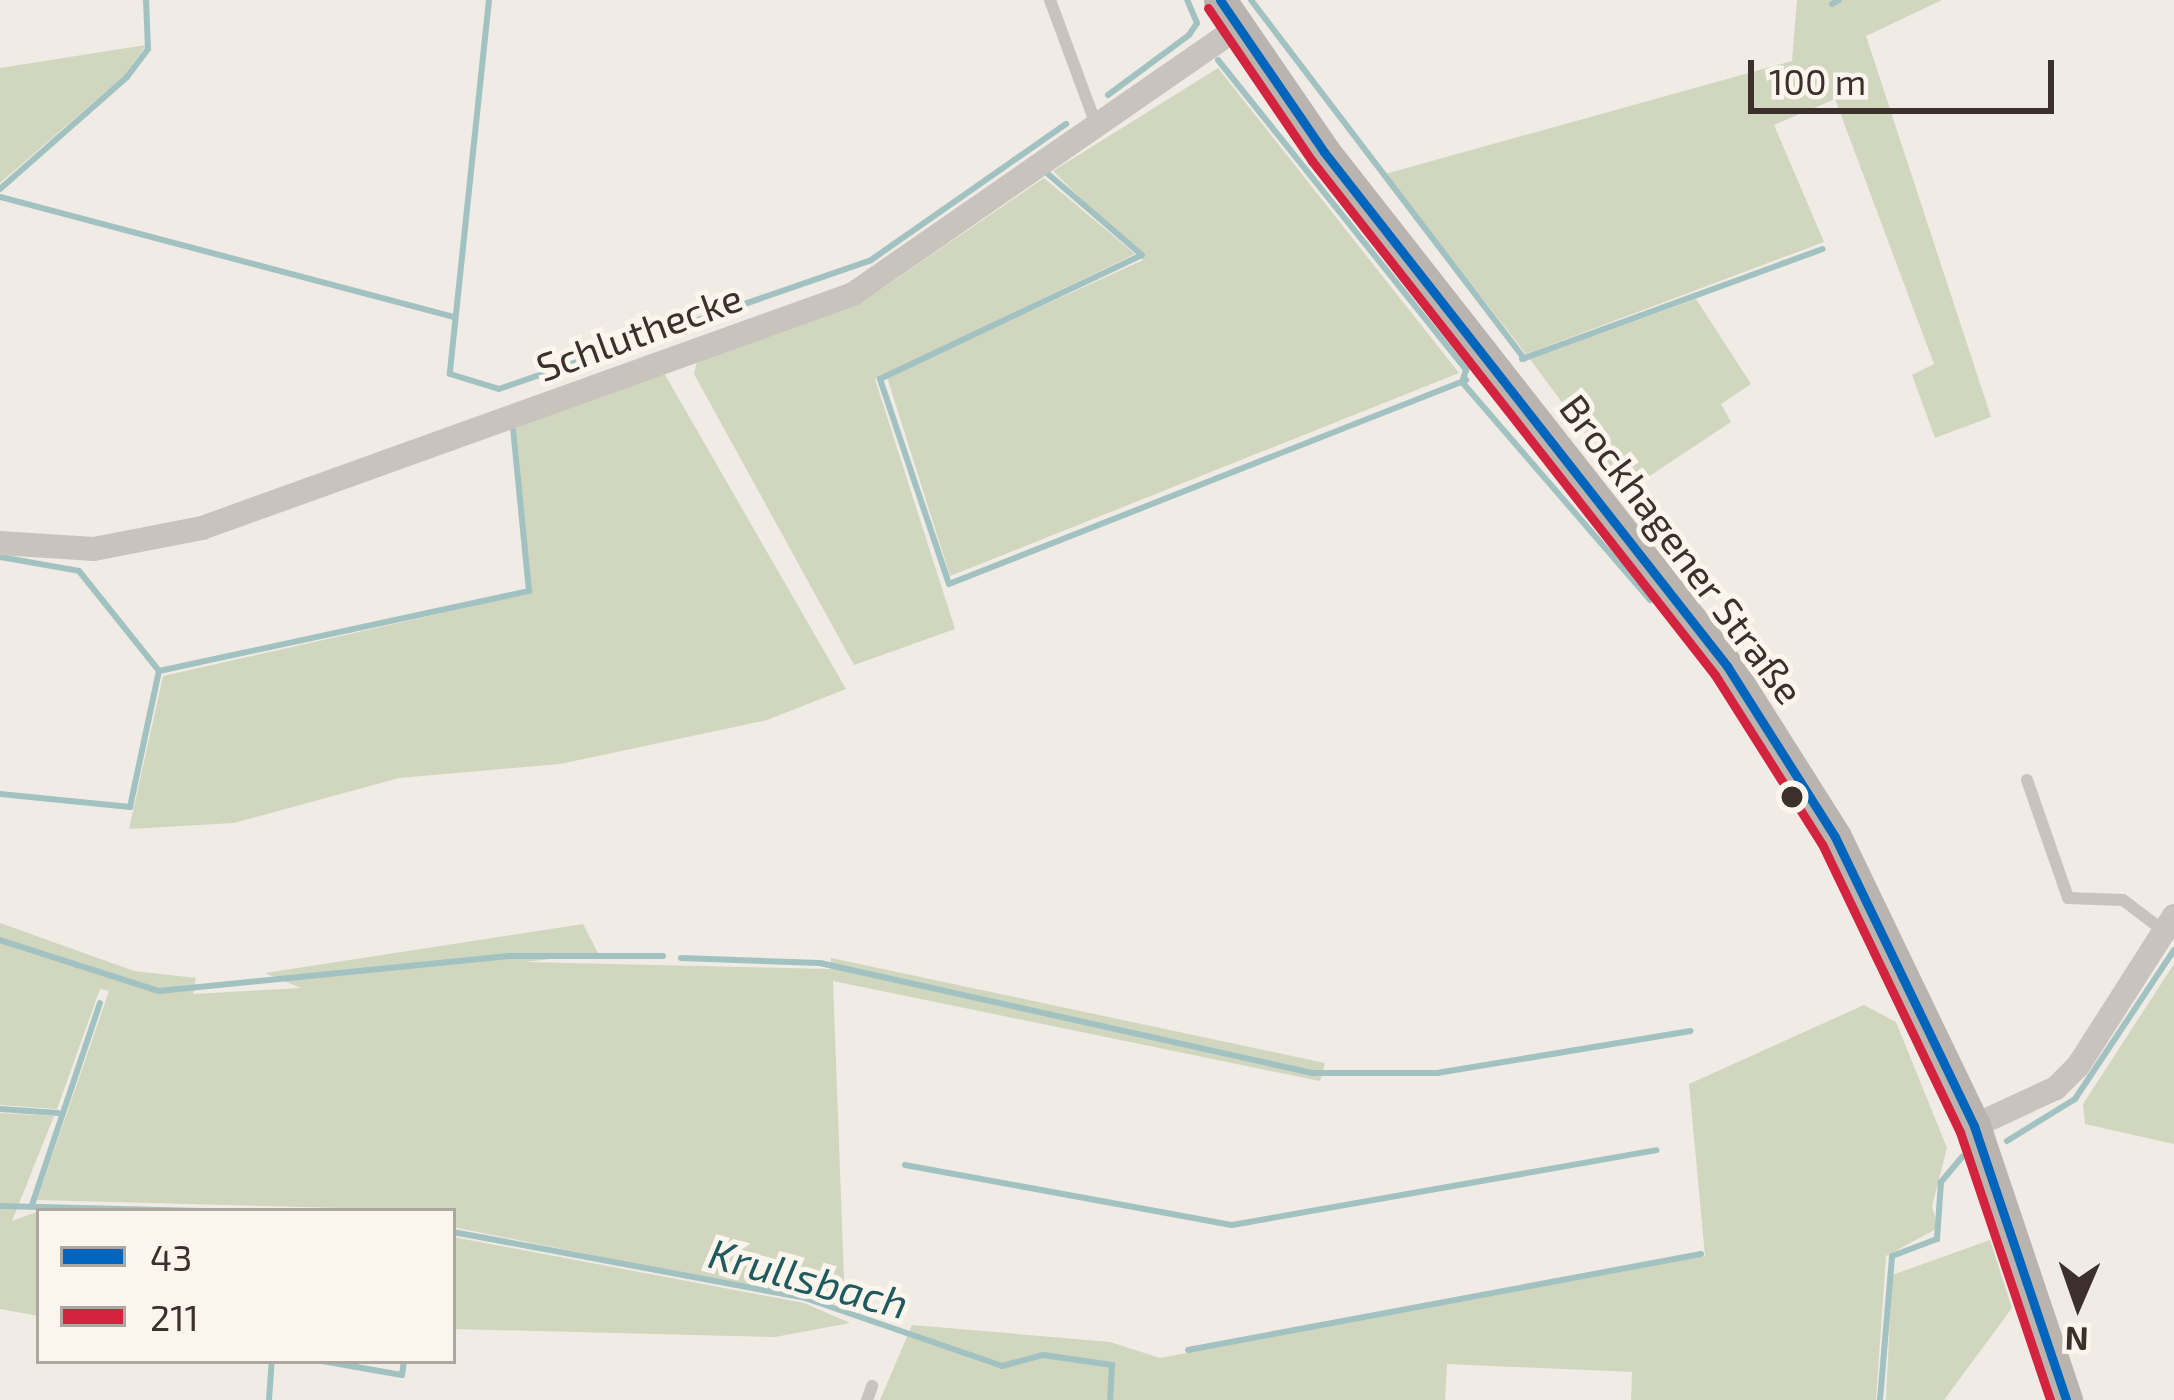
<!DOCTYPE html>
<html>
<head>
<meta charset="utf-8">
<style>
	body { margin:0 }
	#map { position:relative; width:2174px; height:1400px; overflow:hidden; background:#f0ebe5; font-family:"Exo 2",sans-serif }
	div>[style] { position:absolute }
	.green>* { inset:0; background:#d1d6bf }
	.stream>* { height:6px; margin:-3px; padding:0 3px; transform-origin:3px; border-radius:3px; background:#a1c2c1 }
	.lane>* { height:12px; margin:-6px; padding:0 6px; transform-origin:6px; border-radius:6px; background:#c9c3be }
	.street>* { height:24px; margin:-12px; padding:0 12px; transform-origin:12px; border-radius:12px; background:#c9c3be }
	.secondary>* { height:33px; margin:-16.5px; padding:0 16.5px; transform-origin:16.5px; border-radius:16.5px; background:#bab3ae }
	.bus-1>* { height:9px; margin:-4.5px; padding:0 4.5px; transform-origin:4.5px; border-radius:4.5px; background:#0065bd }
	.bus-2>* { height:9px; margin:-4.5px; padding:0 4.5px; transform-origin:4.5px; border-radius:4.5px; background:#d4233e }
	.dots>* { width:33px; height:33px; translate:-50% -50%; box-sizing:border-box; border:6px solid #fbf5ee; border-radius:50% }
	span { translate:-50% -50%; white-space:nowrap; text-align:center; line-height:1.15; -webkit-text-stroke:10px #fbf5ee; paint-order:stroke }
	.street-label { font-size:39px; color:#3b302b }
	.water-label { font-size:42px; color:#1f5a5e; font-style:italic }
	.legend { position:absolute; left:36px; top:1208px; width:420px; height:156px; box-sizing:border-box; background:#fbf5ee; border:3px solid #aea6a0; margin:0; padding:15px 21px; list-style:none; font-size:36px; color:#3b302b }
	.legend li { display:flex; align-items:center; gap:24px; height:60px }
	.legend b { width:60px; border:3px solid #aea6a0 }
	.north { position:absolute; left:2018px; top:1244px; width:120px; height:120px; -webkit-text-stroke:9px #fbf5ee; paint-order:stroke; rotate:182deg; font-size:33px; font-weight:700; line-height:48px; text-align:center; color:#3b302b }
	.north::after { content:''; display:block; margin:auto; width:42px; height:54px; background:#3b302b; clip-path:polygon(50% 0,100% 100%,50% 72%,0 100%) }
	.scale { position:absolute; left:1748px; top:60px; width:306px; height:54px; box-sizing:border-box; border:6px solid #3b302b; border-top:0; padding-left:15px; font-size:36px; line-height:42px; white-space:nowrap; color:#3b302b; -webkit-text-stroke:9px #fbf5ee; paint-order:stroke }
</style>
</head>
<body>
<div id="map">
	<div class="green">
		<div style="clip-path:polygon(1797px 0,1942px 0,1866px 36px,1991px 417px,1935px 438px,1912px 375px,1934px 364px,1835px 99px,1774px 125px,1824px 242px,1526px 354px,1385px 174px,1792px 61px)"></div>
		<div style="clip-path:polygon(146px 45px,126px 74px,0 183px,0 68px)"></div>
		<div style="clip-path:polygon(1218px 68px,1459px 373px,950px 576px,887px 377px,1143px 260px,1053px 171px)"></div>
		<div style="clip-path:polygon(1044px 178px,1135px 254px,875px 379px,955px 629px,854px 665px,694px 374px,698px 357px,883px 288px)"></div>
		<div style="clip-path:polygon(1696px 299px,1751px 384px,1721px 404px,1731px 422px,1627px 491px,1530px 359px)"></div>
		<div style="clip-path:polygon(664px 373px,846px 689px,767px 720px,560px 764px,399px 778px,234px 823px,129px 829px,163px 676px,531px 593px,516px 425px)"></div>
		<div style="clip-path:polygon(0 923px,134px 971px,196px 978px,193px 994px,301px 988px,265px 973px,583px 924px,598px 953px,526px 962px,831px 969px,831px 958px,1325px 1063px,1320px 1081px,833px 981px,845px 1306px,453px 1227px,453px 1211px,37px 1200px,109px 991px,100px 989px,57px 1109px,0 1105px)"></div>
		<div style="clip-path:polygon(2174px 964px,2174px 1144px,2085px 1124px,2083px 1104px)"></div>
		<div style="clip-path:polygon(1864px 1005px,1896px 1022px,1947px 1148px,1932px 1206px,1938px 1228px,1886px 1256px,1876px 1400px,1631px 1400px,1632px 1372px,1447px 1364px,1445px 1400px,880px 1400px,912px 1325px,1110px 1342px,1160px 1358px,1705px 1256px,1689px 1084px)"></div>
		<div style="clip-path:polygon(0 1113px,54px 1116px,12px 1221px,39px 1211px,39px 1316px,0 1309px)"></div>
		<div style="clip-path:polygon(453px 1237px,804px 1303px,850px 1323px,775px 1337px,453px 1329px)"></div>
		<div style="clip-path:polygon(1990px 1240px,2012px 1308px,1944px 1400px,1886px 1400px,1892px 1275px)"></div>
	</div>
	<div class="stream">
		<div style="left:489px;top:0;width:376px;rotate:96deg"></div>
		<div style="left:450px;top:374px;width:51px;rotate:17deg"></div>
		<div style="left:499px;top:389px;width:394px;rotate:-19.1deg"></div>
		<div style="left:871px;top:260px;width:238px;rotate:-34.9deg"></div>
		<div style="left:1251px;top:0;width:451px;rotate:52.7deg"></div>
		<div style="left:1832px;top:4px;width:8px;rotate:-30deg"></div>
		<div style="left:1218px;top:60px;width:397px;rotate:51.3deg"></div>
		<div style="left:1466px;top:370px;width:13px;rotate:108deg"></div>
		<div style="left:1462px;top:382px;width:288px;rotate:49.2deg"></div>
		<div style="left:1108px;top:95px;width:101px;rotate:-36.5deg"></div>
		<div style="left:1189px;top:35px;width:14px;rotate:-56deg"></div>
		<div style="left:1197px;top:23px;width:25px;rotate:-113deg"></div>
		<div style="left:1048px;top:174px;width:124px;rotate:40.8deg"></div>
		<div style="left:1142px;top:255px;width:290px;rotate:154.7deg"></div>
		<div style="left:880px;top:379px;width:216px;rotate:71.4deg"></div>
		<div style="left:949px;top:584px;width:556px;rotate:-21.53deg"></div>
		<div style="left:0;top:189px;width:169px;rotate:-41.4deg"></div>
		<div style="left:127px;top:77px;width:35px;rotate:-53deg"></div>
		<div style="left:148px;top:49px;width:49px;rotate:-92.3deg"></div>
		<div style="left:0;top:197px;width:471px;rotate:14.8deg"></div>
		<div style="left:1522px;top:359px;width:320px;rotate:-20.1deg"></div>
		<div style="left:0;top:557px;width:80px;rotate:10deg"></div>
		<div style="left:79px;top:571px;width:128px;rotate:51.3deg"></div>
		<div style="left:159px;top:671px;width:379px;rotate:-12.2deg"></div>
		<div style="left:529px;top:591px;width:165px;rotate:-95.6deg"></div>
		<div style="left:0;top:794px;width:131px;rotate:5.7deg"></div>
		<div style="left:130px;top:807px;width:139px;rotate:-78deg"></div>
		<div style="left:0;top:940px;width:167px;rotate:17.8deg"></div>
		<div style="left:159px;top:991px;width:352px;rotate:-5.7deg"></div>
		<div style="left:509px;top:956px;width:154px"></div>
		<div style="left:681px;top:958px;width:139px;rotate:2.1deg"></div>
		<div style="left:820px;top:963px;width:504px;rotate:12.6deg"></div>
		<div style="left:1312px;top:1073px;width:125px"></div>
		<div style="left:1437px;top:1073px;width:257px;rotate:-9.4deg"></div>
		<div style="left:0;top:1109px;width:58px;rotate:3.9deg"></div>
		<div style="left:2007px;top:1141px;width:80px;rotate:-31.7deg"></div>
		<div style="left:2075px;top:1099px;width:179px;rotate:-56.4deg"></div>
		<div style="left:905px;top:1165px;width:332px;rotate:10.4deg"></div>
		<div style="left:1232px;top:1225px;width:431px;rotate:-10deg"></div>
		<div style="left:32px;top:1205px;width:213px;rotate:-71.4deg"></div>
		<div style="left:0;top:1206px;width:202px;rotate:1.4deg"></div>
		<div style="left:453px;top:1232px;width:358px;rotate:10.6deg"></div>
		<div style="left:805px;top:1298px;width:208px;rotate:19deg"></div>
		<div style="left:1002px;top:1366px;width:42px;rotate:-15deg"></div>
		<div style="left:1043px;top:1355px;width:70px;rotate:8.2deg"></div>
		<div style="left:1112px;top:1365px;width:35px;rotate:93deg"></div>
		<div style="left:1188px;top:1350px;width:522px;rotate:-10.6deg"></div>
		<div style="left:322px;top:1361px;width:81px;rotate:9.9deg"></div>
		<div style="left:402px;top:1375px;width:14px;rotate:-82deg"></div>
		<div style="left:269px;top:1400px;width:39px;rotate:-86deg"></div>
		<div style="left:1880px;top:1400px;width:144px;rotate:-85.2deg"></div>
		<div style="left:1892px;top:1256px;width:48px;rotate:-20.7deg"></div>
		<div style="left:1937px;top:1239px;width:57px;rotate:-86deg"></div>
		<div style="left:1941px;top:1182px;width:33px;rotate:-50deg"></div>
	</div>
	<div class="lane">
		<div style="left:1050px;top:0;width:135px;rotate:69.7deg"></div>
		<div style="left:2027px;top:780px;width:125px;rotate:70.8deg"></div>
		<div style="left:2068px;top:898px;width:55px;rotate:2.1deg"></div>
		<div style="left:2123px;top:900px;width:51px;rotate:37.1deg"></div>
		<div style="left:867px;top:1400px;width:15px;rotate:-70deg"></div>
	</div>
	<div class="street">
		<div style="left:0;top:543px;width:94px;rotate:3.7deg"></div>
		<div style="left:94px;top:549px;width:110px;rotate:-11deg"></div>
		<div style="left:202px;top:528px;width:692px;rotate:-19.77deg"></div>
		<div style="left:853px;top:294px;width:467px;rotate:-34.7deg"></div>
		<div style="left:1974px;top:1126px;width:90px;rotate:-24.9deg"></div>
		<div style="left:2056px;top:1088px;width:31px;rotate:-45deg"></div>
		<div style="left:2078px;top:1066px;width:178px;rotate:-57.4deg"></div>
	</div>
	<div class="secondary">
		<div style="left:1220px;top:0;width:184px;rotate:55.6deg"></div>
		<div style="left:1324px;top:152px;width:653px;rotate:51.9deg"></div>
		<div style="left:1727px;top:666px;width:202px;rotate:57.7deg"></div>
		<div style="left:1835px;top:837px;width:321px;rotate:64.3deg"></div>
		<div style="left:1974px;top:1126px;width:289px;rotate:71.4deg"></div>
	</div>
	<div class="bus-1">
		<div style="left:1220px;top:0;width:184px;rotate:55.6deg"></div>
		<div style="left:1324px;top:152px;width:653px;rotate:51.9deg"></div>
		<div style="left:1727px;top:666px;width:202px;rotate:57.7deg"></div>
		<div style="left:1835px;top:837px;width:321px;rotate:64.3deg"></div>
		<div style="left:1974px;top:1126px;width:289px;rotate:71.4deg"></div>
	</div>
	<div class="bus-2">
		<div style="left:1208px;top:8px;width:185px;rotate:55.8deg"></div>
		<div style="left:1312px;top:161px;width:653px;rotate:51.9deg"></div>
		<div style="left:1715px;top:675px;width:200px;rotate:57.7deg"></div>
		<div style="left:1822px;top:844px;width:319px;rotate:64.4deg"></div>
		<div style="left:1960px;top:1132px;width:283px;rotate:71.4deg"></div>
	</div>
	<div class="dots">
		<div style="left:1792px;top:797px;background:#3b302b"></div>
	</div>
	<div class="street-label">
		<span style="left:639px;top:332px;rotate:-20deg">Schluthecke</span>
		<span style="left:1682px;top:549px;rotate:53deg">Brockhagener Straße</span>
	</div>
	<div class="water-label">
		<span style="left:809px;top:1277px;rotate:15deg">Krullsbach</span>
	</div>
	<ul class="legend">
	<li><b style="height:15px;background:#0065bd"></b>43</li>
	<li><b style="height:15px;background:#d4233e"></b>211</li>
	</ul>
	<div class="north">N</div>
	<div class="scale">100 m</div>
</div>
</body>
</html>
